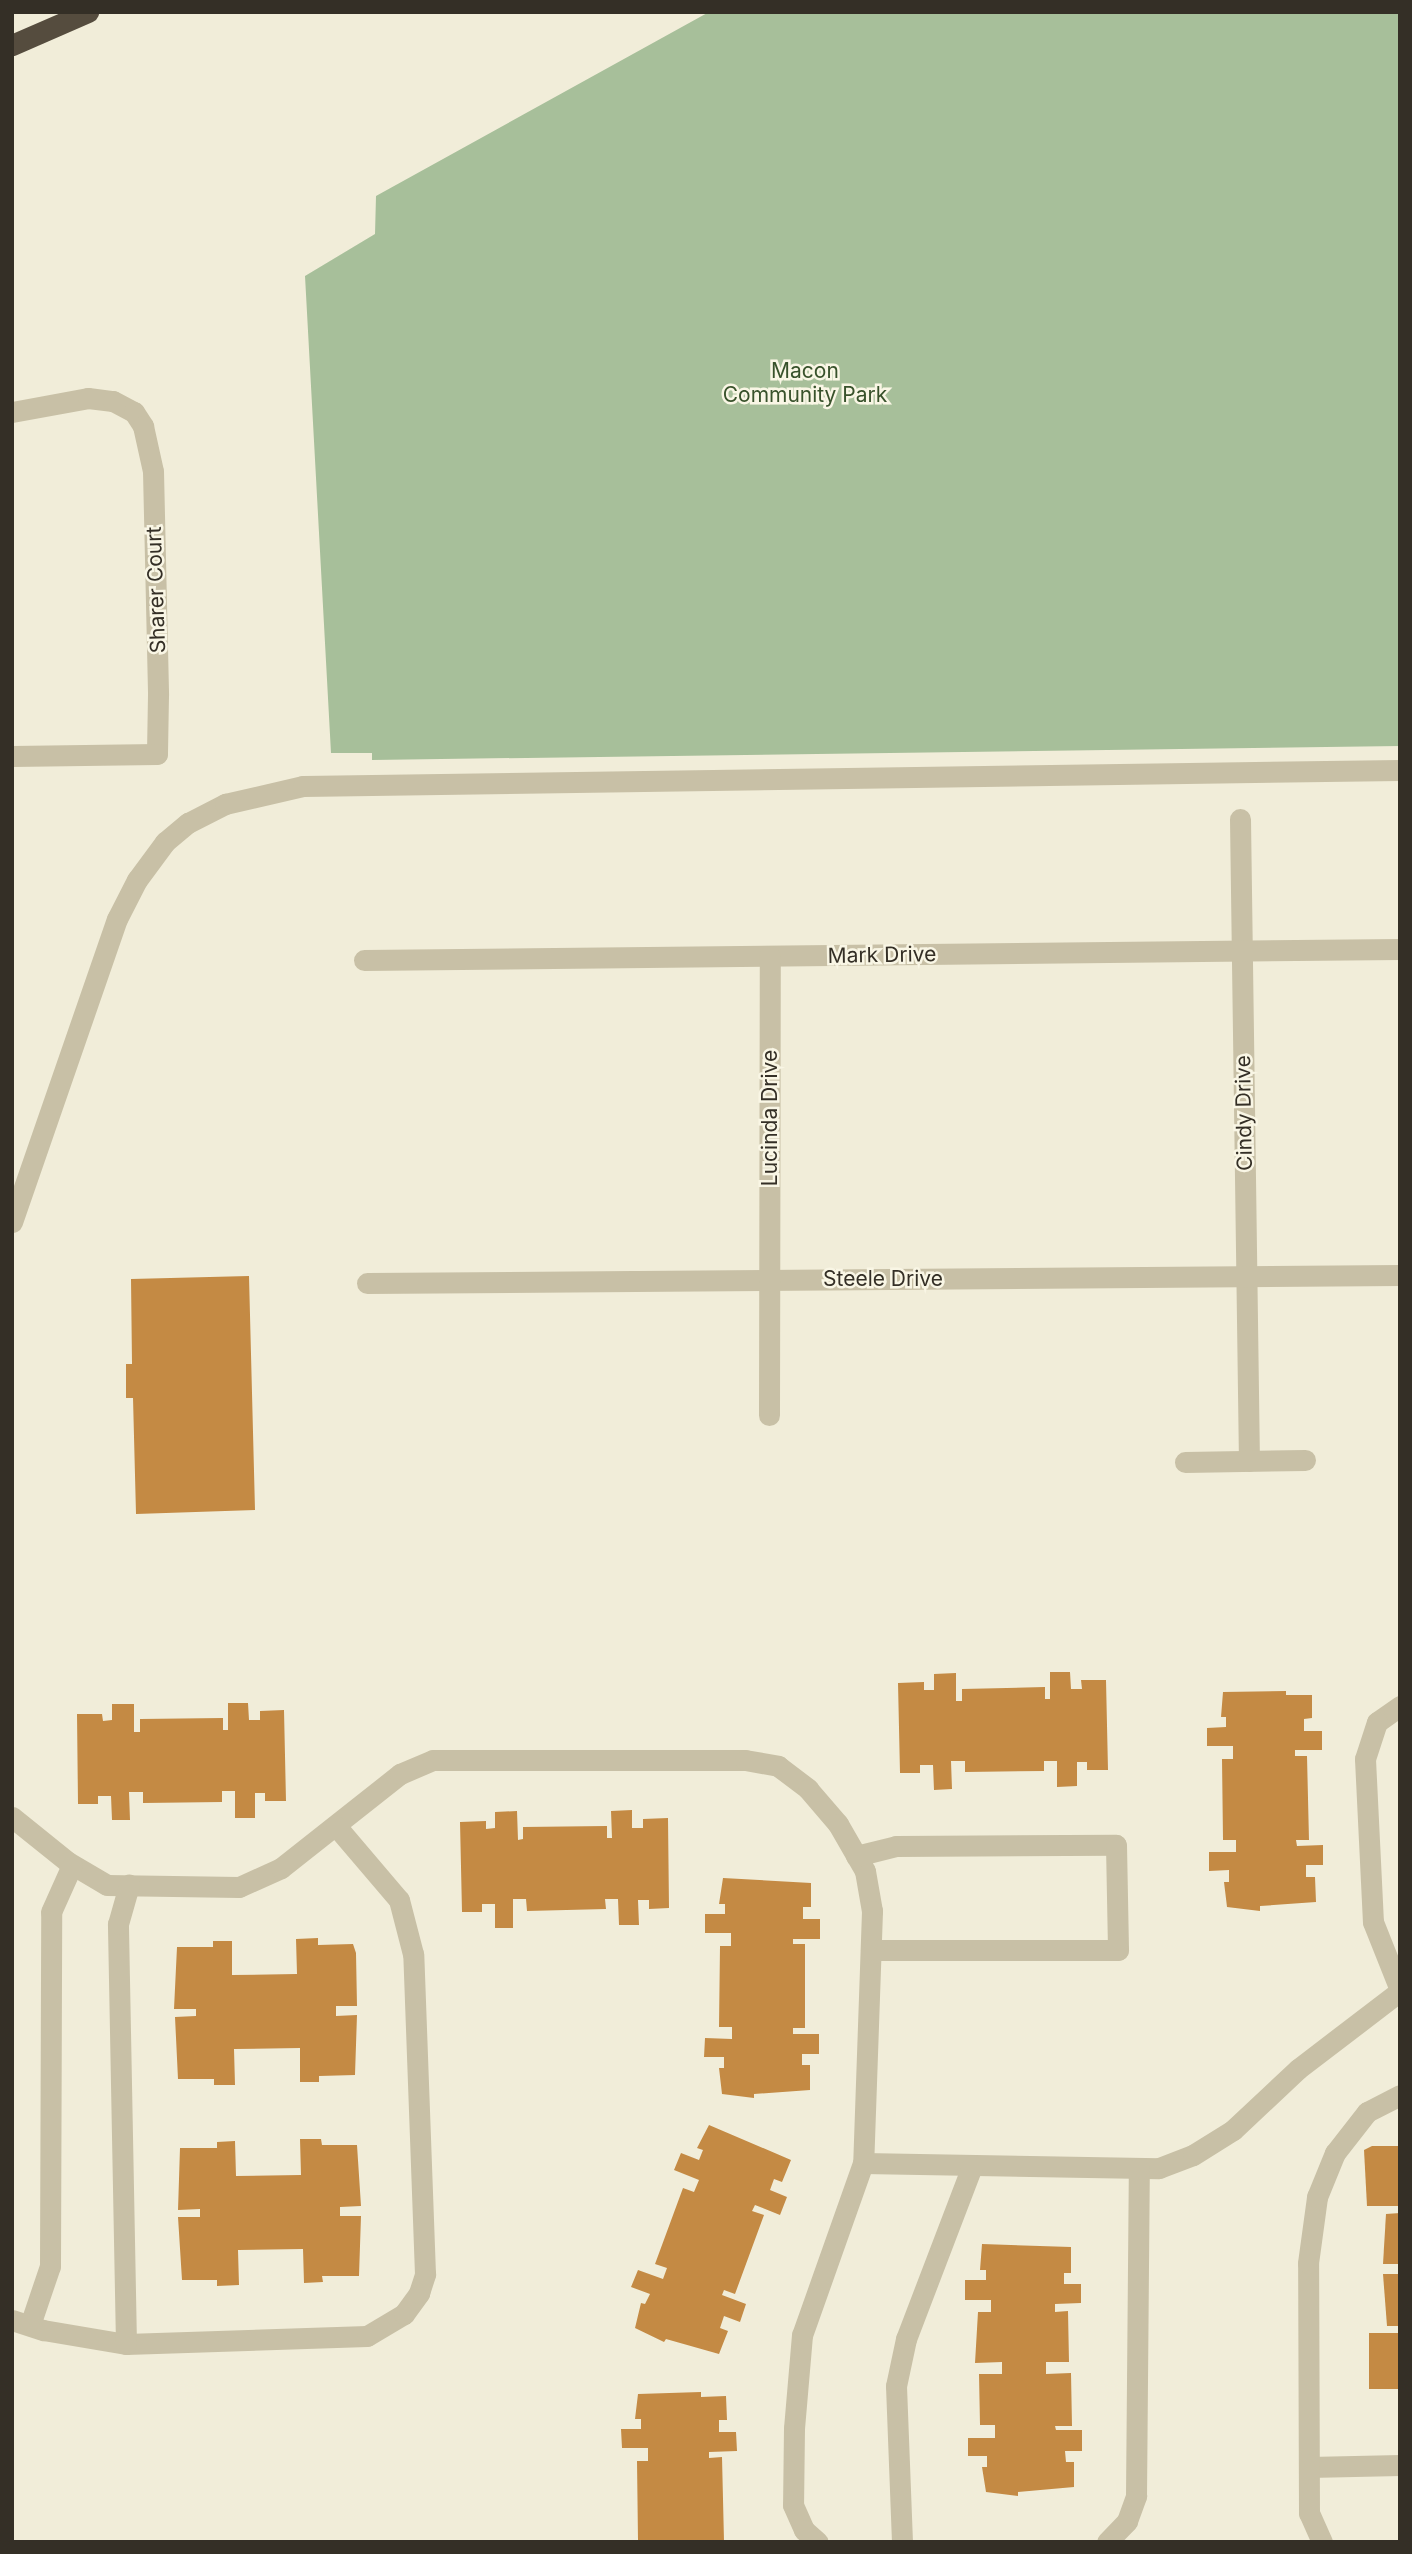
<!DOCTYPE html>
<html>
<head>
<meta charset="utf-8">
<style>
	body { margin:0 }
	#map { position:relative; width:1412px; height:2554px; overflow:hidden; background:#f1edd9; font-family:Inter,sans-serif }
	div>[style] { position:absolute }
	.green>* { inset:0; background:#a7bf9a }
	.building>* { inset:0; background:#c48a44; transform-origin:0 0 }
	.minor>* { height:21px; margin:-10.5px; padding:0 10.5px; transform-origin:10.5px; border-radius:10.5px; background:#c8c0a6 }
	.highway>* { height:21px; margin:-10.5px; padding:0 10.5px; transform-origin:10.5px; border-radius:10.5px; background:#554c3e }
	span { translate:-50% -50%; white-space:nowrap; text-align:center; line-height:1.15; -webkit-text-stroke:5px #f9f6e5; paint-order:stroke }
	.park-label { font-size:21px; color:#38522b }
	.street-label { font-size:21px; color:#342f26 }
	.frame { position:absolute; inset:0; border:14px solid #342f26; pointer-events:none }
</style>
</head>
<body>
<div id="map">
	<div class="green">
		<div style="clip-path:polygon(709px 12px,1400px 12px,1400px 746px,372px 760px,372px 753px,331px 753px,305px 276px,375px 234px,376px 196px)"></div>
	</div>
	<div class="building">
		<div style="clip-path:polygon(249px 1276px,255px 1510px,136px 1514px,133px 1398px,126px 1398px,126px 1364px,132px 1364px,131px 1279px)"></div>
		<div style="clip-path:polygon(1050px 1672px,1070px 1672px,1071px 1689px,1082px 1689px,1081px 1680px,1106px 1680px,1108px 1770px,1087px 1770px,1087px 1762px,1077px 1762px,1077px 1786px,1057px 1787px,1057px 1761px,1044px 1761px,1044px 1771px,965px 1772px,965px 1761px,951px 1761px,952px 1789px,934px 1790px,933px 1765px,920px 1765px,920px 1773px,900px 1773px,898px 1683px,924px 1682px,924px 1690px,934px 1690px,934px 1674px,956px 1673px,956px 1701px,962px 1701px,962px 1689px,1045px 1687px,1045px 1699px,1050px 1699px)"></div>
		<div style="clip-path:polygon(1286px 1691px,1286px 1695px,1312px 1695px,1312px 1718px,1304px 1719px,1304px 1731px,1322px 1731px,1322px 1750px,1295px 1750px,1295px 1756px,1307px 1756px,1309px 1840px,1296px 1840px,1297px 1846px,1323px 1845px,1323px 1865px,1306px 1865px,1306px 1877px,1315px 1877px,1316px 1902px,1260px 1906px,1260px 1911px,1227px 1907px,1224px 1882px,1229px 1882px,1229px 1870px,1209px 1871px,1209px 1852px,1236px 1852px,1236px 1840px,1223px 1840px,1222px 1759px,1233px 1759px,1233px 1746px,1207px 1746px,1207px 1728px,1226px 1727px,1226px 1717px,1221px 1717px,1223px 1692px)"></div>
		<div style="clip-path:polygon(228px 1703px,248px 1703px,249px 1720px,260px 1720px,260px 1711px,284px 1710px,286px 1801px,265px 1801px,265px 1793px,255px 1793px,255px 1818px,235px 1818px,235px 1791px,222px 1791px,222px 1802px,143px 1803px,143px 1792px,129px 1792px,130px 1820px,112px 1820px,111px 1796px,98px 1796px,98px 1804px,78px 1804px,77px 1714px,102px 1714px,103px 1721px,112px 1720px,112px 1704px,134px 1704px,134px 1732px,140px 1732px,140px 1719px,223px 1718px,223px 1730px,228px 1730px)"></div>
		<div style="clip-path:polygon(632px 1810px,632px 1828px,643px 1828px,643px 1819px,668px 1818px,669px 1908px,649px 1909px,649px 1900px,638px 1900px,639px 1925px,619px 1925px,618px 1899px,605px 1899px,606px 1909px,527px 1911px,526px 1899px,513px 1899px,513px 1928px,495px 1928px,495px 1904px,482px 1904px,482px 1912px,462px 1912px,460px 1822px,486px 1821px,486px 1829px,495px 1828px,495px 1812px,517px 1811px,518px 1840px,523px 1839px,523px 1827px,607px 1826px,607px 1838px,612px 1838px,611px 1811px)"></div>
		<div style="clip-path:polygon(723px 1878px,811px 1883px,811px 1907px,803px 1907px,803px 1919px,820px 1919px,820px 1939px,793px 1939px,793px 1944px,805px 1944px,805px 2028px,793px 2028px,793px 2034px,819px 2034px,819px 2054px,802px 2054px,802px 2065px,810px 2065px,810px 2090px,754px 2094px,754px 2098px,722px 2094px,719px 2068px,724px 2068px,724px 2057px,704px 2057px,705px 2038px,732px 2039px,732px 2027px,719px 2027px,720px 1946px,731px 1946px,731px 1933px,705px 1933px,705px 1914px,725px 1914px,725px 1904px,719px 1904px)"></div>
		<div style="clip-path:polygon(318px 1938px,318px 1945px,353px 1944px,356px 1953px,357px 2006px,336px 2006px,336px 2016px,357px 2015px,355px 2075px,319px 2076px,319px 2082px,300px 2082px,300px 2048px,234px 2049px,235px 2085px,214px 2085px,214px 2079px,178px 2079px,175px 2017px,196px 2016px,196px 2009px,174px 2009px,177px 1947px,213px 1947px,213px 1941px,232px 1941px,232px 1975px,297px 1974px,296px 1939px)"></div>
		<div style="clip-path:polygon(709px 2125px,791px 2160px,782px 2182px,774px 2179px,770px 2190px,787px 2197px,780px 2215px,755px 2205px,752px 2211px,764px 2215px,735px 2294px,724px 2290px,722px 2295px,746px 2304px,740px 2322px,724px 2316px,720px 2328px,728px 2331px,719px 2354px,666px 2339px,664px 2342px,635px 2328px,641px 2303px,645px 2304px,650px 2294px,631px 2287px,638px 2270px,663px 2279px,667px 2268px,655px 2264px,683px 2188px,694px 2192px,699px 2180px,674px 2170px,681px 2153px,699px 2160px,703px 2150px,697px 2148px)"></div>
		<div style="clip-path:polygon(300px 2139px,321px 2139px,322px 2145px,357px 2145px,361px 2206px,340px 2207px,340px 2216px,361px 2216px,359px 2276px,322px 2276px,323px 2282px,304px 2283px,303px 2249px,238px 2250px,239px 2285px,217px 2286px,217px 2280px,182px 2280px,178px 2217px,200px 2217px,200px 2209px,178px 2210px,180px 2148px,217px 2148px,217px 2142px,235px 2141px,236px 2176px,301px 2175px)"></div>
		<div style="clip-path:polygon(1372px 2146px,1400px 2146px,1400px 2206px,1367px 2206px,1364px 2150px)"></div>
		<div style="clip-path:polygon(1400px 2213px,1400px 2264px,1383px 2264px,1386px 2214px)"></div>
		<div style="clip-path:polygon(982px 2244px,1071px 2247px,1071px 2273px,1064px 2273px,1064px 2284px,1081px 2284px,1081px 2303px,1055px 2304px,1055px 2312px,1068px 2311px,1069px 2362px,1046px 2362px,1046px 2374px,1071px 2373px,1072px 2426px,1055px 2426px,1056px 2430px,1082px 2430px,1082px 2451px,1065px 2451px,1066px 2462px,1074px 2462px,1074px 2487px,1018px 2492px,1018px 2496px,986px 2492px,982px 2467px,987px 2467px,987px 2456px,968px 2456px,968px 2438px,995px 2438px,995px 2425px,980px 2425px,979px 2374px,1002px 2374px,1002px 2362px,975px 2363px,978px 2312px,991px 2312px,991px 2300px,965px 2300px,965px 2280px,986px 2280px,986px 2270px,980px 2270px)"></div>
		<div style="clip-path:polygon(1383px 2274px,1400px 2274px,1400px 2326px,1387px 2326px)"></div>
		<div style="left:1369px;top:2333px;width:31px;height:56px"></div>
		<div style="clip-path:polygon(701px 2392px,701px 2397px,726px 2396px,727px 2420px,719px 2420px,719px 2432px,736px 2432px,737px 2451px,709px 2452px,709px 2458px,722px 2457px,724px 2541px,638px 2541px,637px 2461px,648px 2461px,648px 2448px,622px 2448px,621px 2429px,641px 2429px,641px 2419px,635px 2419px,638px 2394px)"></div>
	</div>
	<div class="minor">
		<div style="left:12px;top:412px;width:77px;rotate:-10.4deg"></div>
		<div style="left:88px;top:398px;width:25px;rotate:7deg"></div>
		<div style="left:113px;top:401px;width:24px;rotate:28deg"></div>
		<div style="left:134px;top:412px;width:17px;rotate:57deg"></div>
		<div style="left:143px;top:426px;width:46px;rotate:77.5deg"></div>
		<div style="left:153px;top:471px;width:224px;rotate:88.7deg"></div>
		<div style="left:158px;top:695px;width:59px;rotate:91deg"></div>
		<div style="left:157px;top:754px;width:145px;rotate:179.2deg"></div>
		<div style="left:1240px;top:819px;width:642px;rotate:89.2deg"></div>
		<div style="left:364px;top:960px;width:1036px;rotate:-0.61deg"></div>
		<div style="left:12px;top:1222px;width:321px;rotate:-70.9deg"></div>
		<div style="left:117px;top:919px;width:44px;rotate:-62.9deg"></div>
		<div style="left:137px;top:880px;width:47px;rotate:-53.6deg"></div>
		<div style="left:165px;top:842px;width:30px;rotate:-40deg"></div>
		<div style="left:188px;top:823px;width:42px;rotate:-27.2deg"></div>
		<div style="left:225px;top:804px;width:80px;rotate:-13deg"></div>
		<div style="left:303px;top:786px;width:1097px;rotate:-0.84deg"></div>
		<div style="left:367px;top:1283px;width:1033px;rotate:-0.44deg"></div>
		<div style="left:769px;top:1415px;width:459px;rotate:-89.9deg"></div>
		<div style="left:1185px;top:1462px;width:120px;rotate:-1deg"></div>
		<div style="left:1400px;top:1706px;width:28px;rotate:145deg"></div>
		<div style="left:1377px;top:1722px;width:39px;rotate:108deg"></div>
		<div style="left:1365px;top:1759px;width:163px;rotate:87.2deg"></div>
		<div style="left:1373px;top:1922px;width:73px;rotate:68.3deg"></div>
		<div style="left:12px;top:1817px;width:72px;rotate:38.8deg"></div>
		<div style="left:68px;top:1862px;width:45px;rotate:30.5deg"></div>
		<div style="left:107px;top:1885px;width:132px;rotate:0.9deg"></div>
		<div style="left:239px;top:1887px;width:46px;rotate:-24.3deg"></div>
		<div style="left:281px;top:1868px;width:152px;rotate:-38.3deg"></div>
		<div style="left:400px;top:1774px;width:36px;rotate:-23deg"></div>
		<div style="left:433px;top:1760px;width:312px"></div>
		<div style="left:745px;top:1760px;width:34px;rotate:10deg"></div>
		<div style="left:778px;top:1766px;width:38px;rotate:37deg"></div>
		<div style="left:808px;top:1789px;width:46px;rotate:49.4deg"></div>
		<div style="left:838px;top:1824px;width:54px;rotate:60.1deg"></div>
		<div style="left:865px;top:1871px;width:41px;rotate:80.1deg"></div>
		<div style="left:872px;top:1911px;width:252px;rotate:92deg"></div>
		<div style="left:863px;top:2163px;width:182px;rotate:109.5deg"></div>
		<div style="left:802px;top:2335px;width:93px;rotate:94.9deg"></div>
		<div style="left:794px;top:2428px;width:77px;rotate:90.7deg"></div>
		<div style="left:793px;top:2505px;width:27px;rotate:66deg"></div>
		<div style="left:804px;top:2530px;width:18px;rotate:41deg"></div>
		<div style="left:856px;top:1856px;width:41px;rotate:-14deg"></div>
		<div style="left:896px;top:1846px;width:220px;rotate:-0.3deg"></div>
		<div style="left:1116px;top:1845px;width:105px;rotate:88.9deg"></div>
		<div style="left:1118px;top:1950px;width:247px;rotate:180deg"></div>
		<div style="left:863px;top:2163px;width:296px;rotate:1deg"></div>
		<div style="left:1159px;top:2168px;width:36px;rotate:-21deg"></div>
		<div style="left:1193px;top:2155px;width:47px;rotate:-32deg"></div>
		<div style="left:1233px;top:2130px;width:89px;rotate:-43.2deg"></div>
		<div style="left:1298px;top:2069px;width:128px;rotate:-37.4deg"></div>
		<div style="left:12px;top:2320px;width:33px;rotate:18deg"></div>
		<div style="left:43px;top:2330px;width:84px;rotate:9.6deg"></div>
		<div style="left:126px;top:2344px;width:241px;rotate:-1.9deg"></div>
		<div style="left:367px;top:2336px;width:43px;rotate:-30.7deg"></div>
		<div style="left:404px;top:2314px;width:26px;rotate:-54deg"></div>
		<div style="left:419px;top:2293px;width:20px;rotate:-72deg"></div>
		<div style="left:425px;top:2274px;width:320px;rotate:-92.1deg"></div>
		<div style="left:413px;top:1954px;width:56px;rotate:-104.5deg"></div>
		<div style="left:399px;top:1900px;width:97px;rotate:-130.4deg"></div>
		<div style="left:30px;top:2325px;width:62px;rotate:-71.3deg"></div>
		<div style="left:50px;top:2266px;width:354px;rotate:-89.8deg"></div>
		<div style="left:51px;top:1912px;width:51px;rotate:-65.9deg"></div>
		<div style="left:126px;top:2344px;width:420px;rotate:-91.1deg"></div>
		<div style="left:118px;top:1924px;width:41px;rotate:-74.2deg"></div>
		<div style="left:1309px;top:2467px;width:91px;rotate:-1.3deg"></div>
		<div style="left:902px;top:2542px;width:156px;rotate:-92.2deg"></div>
		<div style="left:896px;top:2386px;width:48px;rotate:-78deg"></div>
		<div style="left:906px;top:2339px;width:185px;rotate:-69.1deg"></div>
		<div style="left:1107px;top:2542px;width:29px;rotate:-46deg"></div>
		<div style="left:1127px;top:2521px;width:27px;rotate:-70deg"></div>
		<div style="left:1136px;top:2496px;width:328px;rotate:-89.5deg"></div>
		<div style="left:1322px;top:2542px;width:32px;rotate:-114deg"></div>
		<div style="left:1309px;top:2513px;width:250px;rotate:-90.2deg"></div>
		<div style="left:1308px;top:2263px;width:67px;rotate:-82.2deg"></div>
		<div style="left:1317px;top:2197px;width:48px;rotate:-67.8deg"></div>
		<div style="left:1335px;top:2153px;width:52px;rotate:-52deg"></div>
		<div style="left:1367px;top:2112px;width:37px;rotate:-27deg"></div>
	</div>
	<div class="highway">
		<div style="left:12px;top:45px;width:83px;rotate:-23.5deg"></div>
	</div>
	<div class="park-label">
		<span style="left:805px;top:383px">Macon<br>Community Park</span>
	</div>
	<div class="street-label">
		<span style="left:156px;top:590px;rotate:-92deg">Sharer Court</span>
		<span style="left:882px;top:955px;rotate:-1deg">Mark Drive</span>
		<span style="left:1244px;top:1113px;rotate:-91deg">Cindy Drive</span>
		<span style="left:770px;top:1118px;rotate:-90deg">Lucinda Drive</span>
		<span style="left:883px;top:1279px">Steele Drive</span>
	</div>
	<div class="frame"></div>
</div>
</body>
</html>
